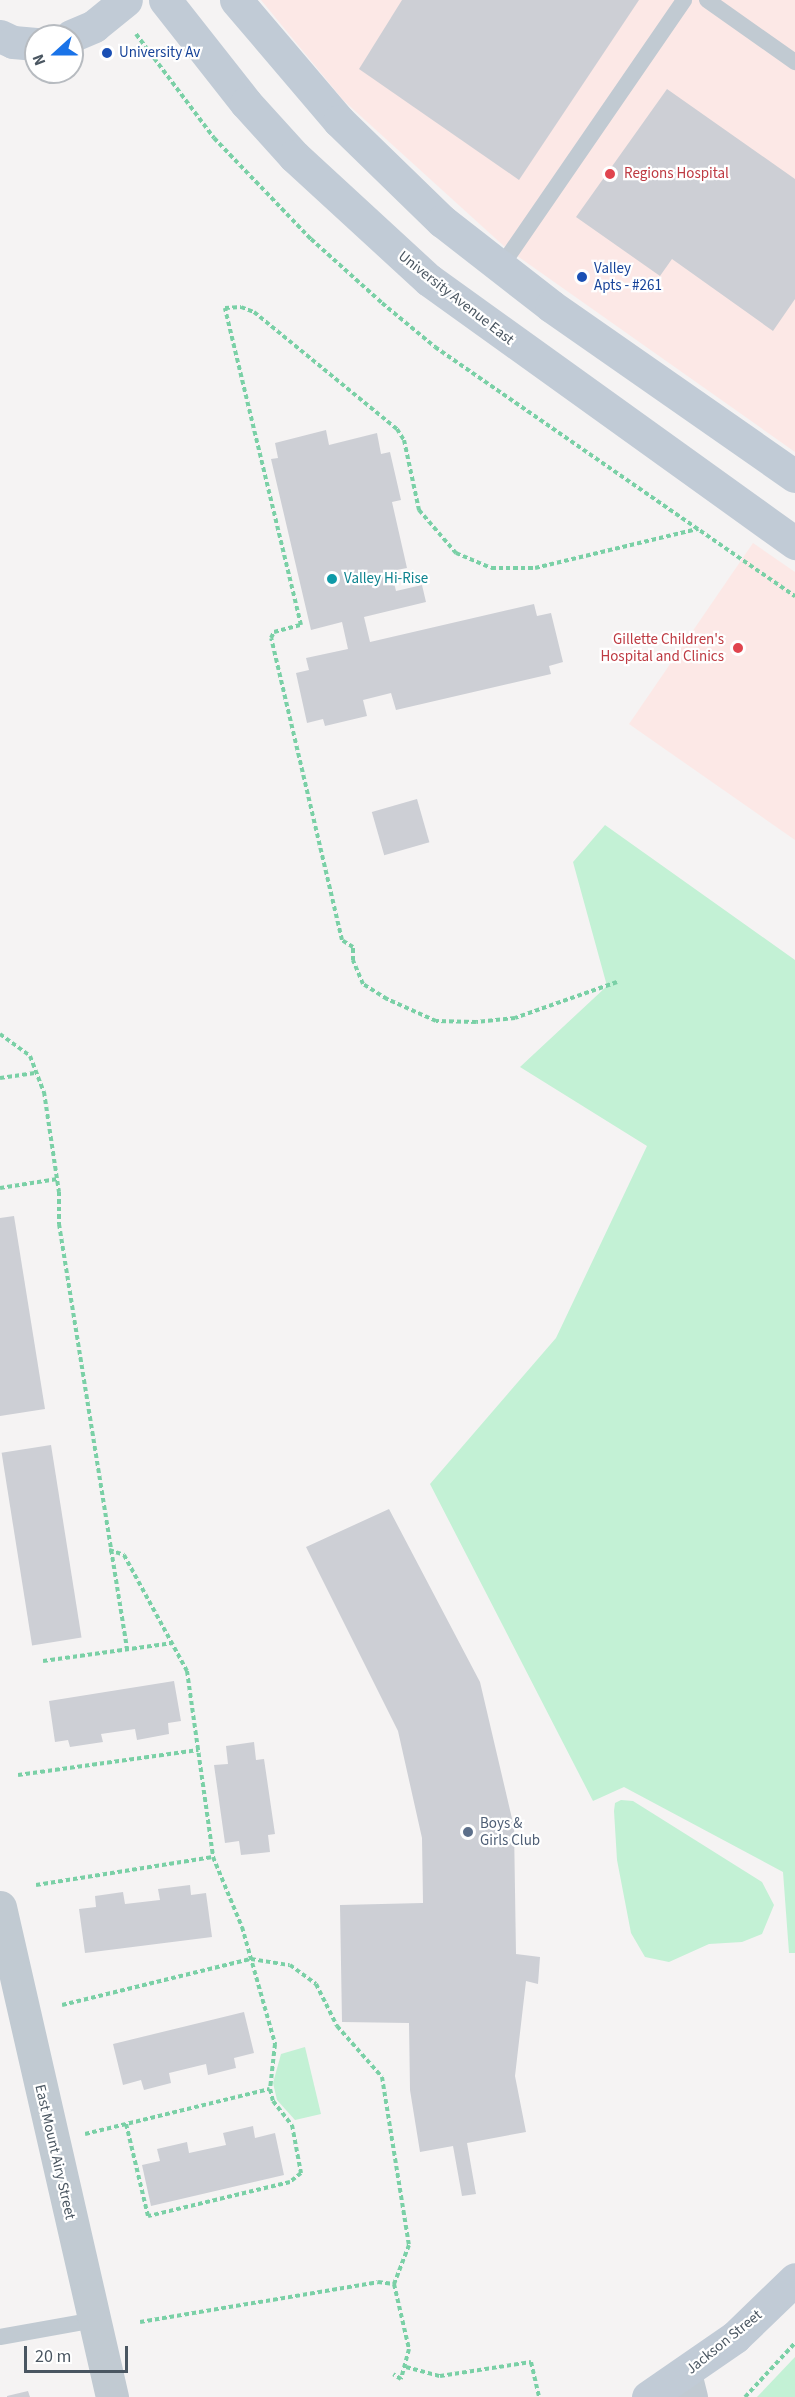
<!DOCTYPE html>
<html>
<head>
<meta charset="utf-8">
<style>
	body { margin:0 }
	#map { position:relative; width:795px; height:2397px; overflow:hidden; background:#f5f3f3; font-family:"Source Sans 3",sans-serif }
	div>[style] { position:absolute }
	.medical>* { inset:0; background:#fce8e6 }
	.green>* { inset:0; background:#c3f1d5 }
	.building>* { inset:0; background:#cdcfd5; transform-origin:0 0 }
	.path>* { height:4px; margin-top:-2px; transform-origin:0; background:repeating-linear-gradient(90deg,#7ad0a6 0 4.5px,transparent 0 7.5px) }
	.lane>* { height:16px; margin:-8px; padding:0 8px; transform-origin:8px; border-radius:8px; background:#c1cad2 }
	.street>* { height:33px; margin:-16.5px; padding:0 16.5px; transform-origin:16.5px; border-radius:16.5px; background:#c1cad2 }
	.secondary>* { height:33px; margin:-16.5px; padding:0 16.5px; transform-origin:16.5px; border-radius:16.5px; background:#c1cbd6 }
	.dots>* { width:16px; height:16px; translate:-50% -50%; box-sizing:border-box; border:3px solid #fff; border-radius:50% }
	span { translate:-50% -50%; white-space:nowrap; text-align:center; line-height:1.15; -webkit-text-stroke:4.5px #fff; paint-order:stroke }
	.transit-label { font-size:15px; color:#164399 }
	.left { translate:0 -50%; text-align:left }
	.health-label { font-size:15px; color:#be3a42 }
	.right { translate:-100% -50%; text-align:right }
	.street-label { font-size:15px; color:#4a5661 }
	.culture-label { font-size:15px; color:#0d838f }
	.service-label { font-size:15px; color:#4e5e75 }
	.north { position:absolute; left:24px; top:24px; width:60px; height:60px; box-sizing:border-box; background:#fff; border:2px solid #b7bbc0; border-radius:50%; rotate:249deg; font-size:16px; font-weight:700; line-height:24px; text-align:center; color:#4a5661 }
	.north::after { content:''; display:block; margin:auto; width:21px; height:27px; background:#1a73e8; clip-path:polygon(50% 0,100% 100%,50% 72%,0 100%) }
	.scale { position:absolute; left:24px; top:2346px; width:104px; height:27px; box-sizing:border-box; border:3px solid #4a5661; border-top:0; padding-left:8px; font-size:18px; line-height:21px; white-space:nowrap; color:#4a5661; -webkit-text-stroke:4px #fff; paint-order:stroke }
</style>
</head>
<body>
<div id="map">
	<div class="medical">
		<div style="clip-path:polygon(261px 0,795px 0,795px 452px,506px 248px,343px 100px)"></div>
		<div style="clip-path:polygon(753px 543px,795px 572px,795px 840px,629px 724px)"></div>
	</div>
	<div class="green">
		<div style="clip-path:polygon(605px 825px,795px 960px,795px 1953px,789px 1953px,783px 1872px,624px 1787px,593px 1801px,430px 1484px,556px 1338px,647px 1146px,520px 1067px,607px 986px,573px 862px)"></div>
		<div style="clip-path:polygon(621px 1800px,633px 1801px,762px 1882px,774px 1905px,762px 1934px,742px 1942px,709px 1944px,669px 1962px,645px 1957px,631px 1933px,617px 1860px,614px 1811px,615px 1803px)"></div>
		<div style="clip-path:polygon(305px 2047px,321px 2114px,295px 2120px,277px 2100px,273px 2083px,281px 2054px)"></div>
		<div style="clip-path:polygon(795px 2357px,795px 2397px,757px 2397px)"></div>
	</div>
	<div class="building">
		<div style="clip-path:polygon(402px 0,639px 0,519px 180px,359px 69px)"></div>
		<div style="clip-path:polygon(667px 89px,795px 179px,795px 299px,773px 331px,672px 259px,660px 276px,576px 217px)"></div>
		<div style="clip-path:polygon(326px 430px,329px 445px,377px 433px,381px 454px,390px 452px,401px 500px,392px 502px,407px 568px,391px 571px,396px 591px,422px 585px,426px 602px,364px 617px,370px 642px,534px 604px,537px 616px,551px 613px,563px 662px,549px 666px,551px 674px,396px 710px,391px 693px,363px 700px,367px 716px,325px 726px,323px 719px,307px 723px,296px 673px,309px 670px,306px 658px,348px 649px,342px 622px,311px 630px,271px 459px,278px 458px,275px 443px)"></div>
		<div style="left:417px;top:799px;width:45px;height:47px;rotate:74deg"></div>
		<div style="clip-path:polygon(14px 1216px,45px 1409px,0 1416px,0 1218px)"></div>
		<div style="left:51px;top:1445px;width:195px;height:50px;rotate:81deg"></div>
		<div style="clip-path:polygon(389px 1509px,480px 1682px,514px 1827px,516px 1954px,540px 1957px,538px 1984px,526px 1981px,515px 2076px,526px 2132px,467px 2143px,476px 2194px,462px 2196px,453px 2146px,420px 2152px,410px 2090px,409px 2023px,342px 2022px,340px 1905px,423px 1903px,422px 1838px,398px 1731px,306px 1547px)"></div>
		<div style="clip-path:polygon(174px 1681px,181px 1721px,168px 1723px,169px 1734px,137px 1740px,135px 1729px,101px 1734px,103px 1742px,70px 1747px,68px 1740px,55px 1742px,49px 1701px)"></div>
		<div style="clip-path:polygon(254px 1742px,256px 1760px,264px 1759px,275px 1834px,268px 1835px,270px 1852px,241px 1855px,239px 1841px,225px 1843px,214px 1765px,228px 1764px,226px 1746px)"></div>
		<div style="clip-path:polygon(190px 1885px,191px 1895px,206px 1893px,212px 1937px,85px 1953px,79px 1909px,96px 1907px,95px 1896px,123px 1892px,125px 1904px,160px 1900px,158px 1889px)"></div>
		<div style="clip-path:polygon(244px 2012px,254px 2053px,234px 2058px,236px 2068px,208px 2075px,206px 2064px,169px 2073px,171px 2083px,144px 2090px,141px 2080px,123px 2085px,113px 2044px)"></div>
		<div style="clip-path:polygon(253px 2126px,255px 2138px,275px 2133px,284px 2175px,151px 2206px,142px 2165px,160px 2161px,157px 2149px,187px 2142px,189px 2153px,226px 2145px,223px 2133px)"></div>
		<div style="clip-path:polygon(28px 2391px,30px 2397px,7px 2397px,7px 2396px)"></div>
	</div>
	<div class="path">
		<div style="left:136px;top:34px;width:130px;rotate:53.1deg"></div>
		<div style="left:214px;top:138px;width:140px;rotate:46.2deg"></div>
		<div style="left:311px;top:239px;width:96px;rotate:42deg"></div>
		<div style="left:382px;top:303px;width:69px;rotate:39.7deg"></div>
		<div style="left:435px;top:347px;width:438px;rotate:34.7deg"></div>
		<div style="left:617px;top:982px;width:108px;rotate:160.6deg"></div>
		<div style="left:515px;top:1018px;width:39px;rotate:174deg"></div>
		<div style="left:476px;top:1022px;width:40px;rotate:-178.6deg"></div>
		<div style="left:436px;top:1021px;width:54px;rotate:-155.8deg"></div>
		<div style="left:387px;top:999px;width:28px;rotate:-148deg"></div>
		<div style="left:363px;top:984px;width:26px;rotate:-113deg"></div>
		<div style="left:353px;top:960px;width:13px;rotate:-90deg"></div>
		<div style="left:353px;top:947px;width:13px;rotate:-148deg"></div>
		<div style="left:342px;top:940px;width:310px;rotate:-103.2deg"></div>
		<div style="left:271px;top:638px;width:7px;rotate:-63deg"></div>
		<div style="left:274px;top:632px;width:28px;rotate:-15deg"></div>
		<div style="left:301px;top:625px;width:326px;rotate:-103.5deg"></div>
		<div style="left:225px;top:308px;width:16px;rotate:-4deg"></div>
		<div style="left:241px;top:307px;width:14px;rotate:21deg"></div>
		<div style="left:254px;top:312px;width:185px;rotate:39.3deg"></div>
		<div style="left:397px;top:429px;width:13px;rotate:58deg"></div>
		<div style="left:404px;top:440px;width:72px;rotate:77.9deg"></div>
		<div style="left:419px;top:510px;width:57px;rotate:49.3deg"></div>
		<div style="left:456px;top:553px;width:38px;rotate:23deg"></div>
		<div style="left:491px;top:568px;width:44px"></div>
		<div style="left:535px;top:568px;width:168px;rotate:-13.5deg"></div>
		<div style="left:0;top:1034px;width:37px;rotate:36deg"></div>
		<div style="left:30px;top:1056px;width:39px;rotate:69deg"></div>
		<div style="left:44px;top:1092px;width:101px;rotate:81.5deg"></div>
		<div style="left:59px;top:1192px;width:32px;rotate:90deg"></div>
		<div style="left:59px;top:1224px;width:430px;rotate:80.9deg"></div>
		<div style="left:0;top:1078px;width:37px;rotate:-8deg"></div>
		<div style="left:0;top:1188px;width:58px;rotate:-9deg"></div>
		<div style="left:109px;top:1550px;width:16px;rotate:18deg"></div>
		<div style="left:124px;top:1555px;width:132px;rotate:61.5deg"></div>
		<div style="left:187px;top:1671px;width:188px;rotate:82deg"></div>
		<div style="left:213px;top:1857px;width:76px;rotate:67.5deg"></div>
		<div style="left:242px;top:1927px;width:122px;rotate:74.2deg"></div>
		<div style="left:275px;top:2044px;width:45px;rotate:96.3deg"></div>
		<div style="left:270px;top:2089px;width:12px;rotate:76deg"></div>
		<div style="left:273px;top:2101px;width:31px;rotate:52deg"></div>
		<div style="left:292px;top:2125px;width:49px;rotate:79.4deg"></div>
		<div style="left:301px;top:2173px;width:14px;rotate:141deg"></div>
		<div style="left:290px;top:2182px;width:146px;rotate:166.5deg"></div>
		<div style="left:148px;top:2216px;width:95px;rotate:-103.4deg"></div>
		<div style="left:43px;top:1661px;width:131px;rotate:-7.9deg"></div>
		<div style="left:18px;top:1775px;width:182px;rotate:-7.9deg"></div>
		<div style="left:36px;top:1885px;width:179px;rotate:-9deg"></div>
		<div style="left:62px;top:2005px;width:195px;rotate:-13.7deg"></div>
		<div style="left:251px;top:1959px;width:39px;rotate:9deg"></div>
		<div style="left:290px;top:1965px;width:32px;rotate:36deg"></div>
		<div style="left:316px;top:1984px;width:47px;rotate:63.4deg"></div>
		<div style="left:337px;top:2026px;width:68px;rotate:48.6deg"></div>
		<div style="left:382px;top:2077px;width:170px;rotate:80.9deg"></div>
		<div style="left:409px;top:2245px;width:42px;rotate:111deg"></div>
		<div style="left:394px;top:2284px;width:67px;rotate:77deg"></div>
		<div style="left:409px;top:2349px;width:31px;rotate:105deg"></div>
		<div style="left:401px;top:2379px;width:9px;rotate:-148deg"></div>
		<div style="left:85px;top:2134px;width:190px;rotate:-13.7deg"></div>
		<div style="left:140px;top:2322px;width:241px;rotate:-9.5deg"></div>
		<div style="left:378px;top:2282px;width:16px;rotate:7deg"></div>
		<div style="left:406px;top:2367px;width:35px;rotate:15deg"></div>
		<div style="left:440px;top:2376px;width:92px;rotate:-8.7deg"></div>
		<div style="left:531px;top:2362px;width:35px;rotate:77deg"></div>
		<div style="left:745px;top:2397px;width:74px;rotate:-47.2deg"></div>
	</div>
	<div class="lane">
		<div style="left:707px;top:0;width:108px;rotate:35.2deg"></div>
		<div style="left:500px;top:268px;width:325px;rotate:-55.5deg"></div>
		<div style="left:0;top:2337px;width:97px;rotate:-10.1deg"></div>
	</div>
	<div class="street">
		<div style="left:0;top:1907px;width:503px;rotate:77.12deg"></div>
		<div style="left:685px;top:2373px;width:25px;rotate:76deg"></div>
	</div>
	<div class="secondary">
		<div style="left:165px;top:0;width:131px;rotate:51.8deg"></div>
		<div style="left:246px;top:103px;width:72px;rotate:47.8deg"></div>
		<div style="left:294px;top:156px;width:183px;rotate:42.6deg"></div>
		<div style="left:429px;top:280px;width:451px;rotate:35.7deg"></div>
		<div style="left:236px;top:0;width:159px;rotate:49.6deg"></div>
		<div style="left:339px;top:121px;width:144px;rotate:44.2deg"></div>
		<div style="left:442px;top:221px;width:138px;rotate:37.9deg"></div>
		<div style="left:551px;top:306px;width:297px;rotate:34.9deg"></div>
		<div style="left:0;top:36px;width:14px;rotate:25deg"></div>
		<div style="left:13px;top:42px;width:23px;rotate:5deg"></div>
		<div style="left:71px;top:36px;width:25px;rotate:-23deg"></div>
		<div style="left:94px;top:26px;width:41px;rotate:-39.1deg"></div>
		<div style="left:648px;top:2397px;width:106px;rotate:-34.6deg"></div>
		<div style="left:735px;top:2337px;width:83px;rotate:-44deg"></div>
	</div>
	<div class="dots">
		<div style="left:107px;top:53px;background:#1a4fb4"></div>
		<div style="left:610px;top:174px;background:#e0444e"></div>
		<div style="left:582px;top:277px;background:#1a4fb4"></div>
		<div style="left:332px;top:579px;background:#0f9aa8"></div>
		<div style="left:738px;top:648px;background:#e0444e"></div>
		<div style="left:468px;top:1832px;background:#5c6f8a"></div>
	</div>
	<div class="transit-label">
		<span class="left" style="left:119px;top:53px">University Av</span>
		<span class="left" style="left:594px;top:277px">Valley<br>Apts - #261</span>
	</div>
	<div class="health-label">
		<span class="left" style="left:624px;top:174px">Regions Hospital</span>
		<span class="right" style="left:724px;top:648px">Gillette Children's<br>Hospital and Clinics</span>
	</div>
	<div class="street-label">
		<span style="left:456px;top:298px;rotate:38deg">University Avenue East</span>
		<span style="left:55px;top:2152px;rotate:77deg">East Mount Airy Street</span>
		<span style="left:724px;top:2342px;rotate:-39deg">Jackson Street</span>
	</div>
	<div class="culture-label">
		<span class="left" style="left:344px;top:579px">Valley Hi-Rise</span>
	</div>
	<div class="service-label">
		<span class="left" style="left:480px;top:1832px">Boys &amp;<br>Girls Club</span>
	</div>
	<div class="north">N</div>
	<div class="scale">20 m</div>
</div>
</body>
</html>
